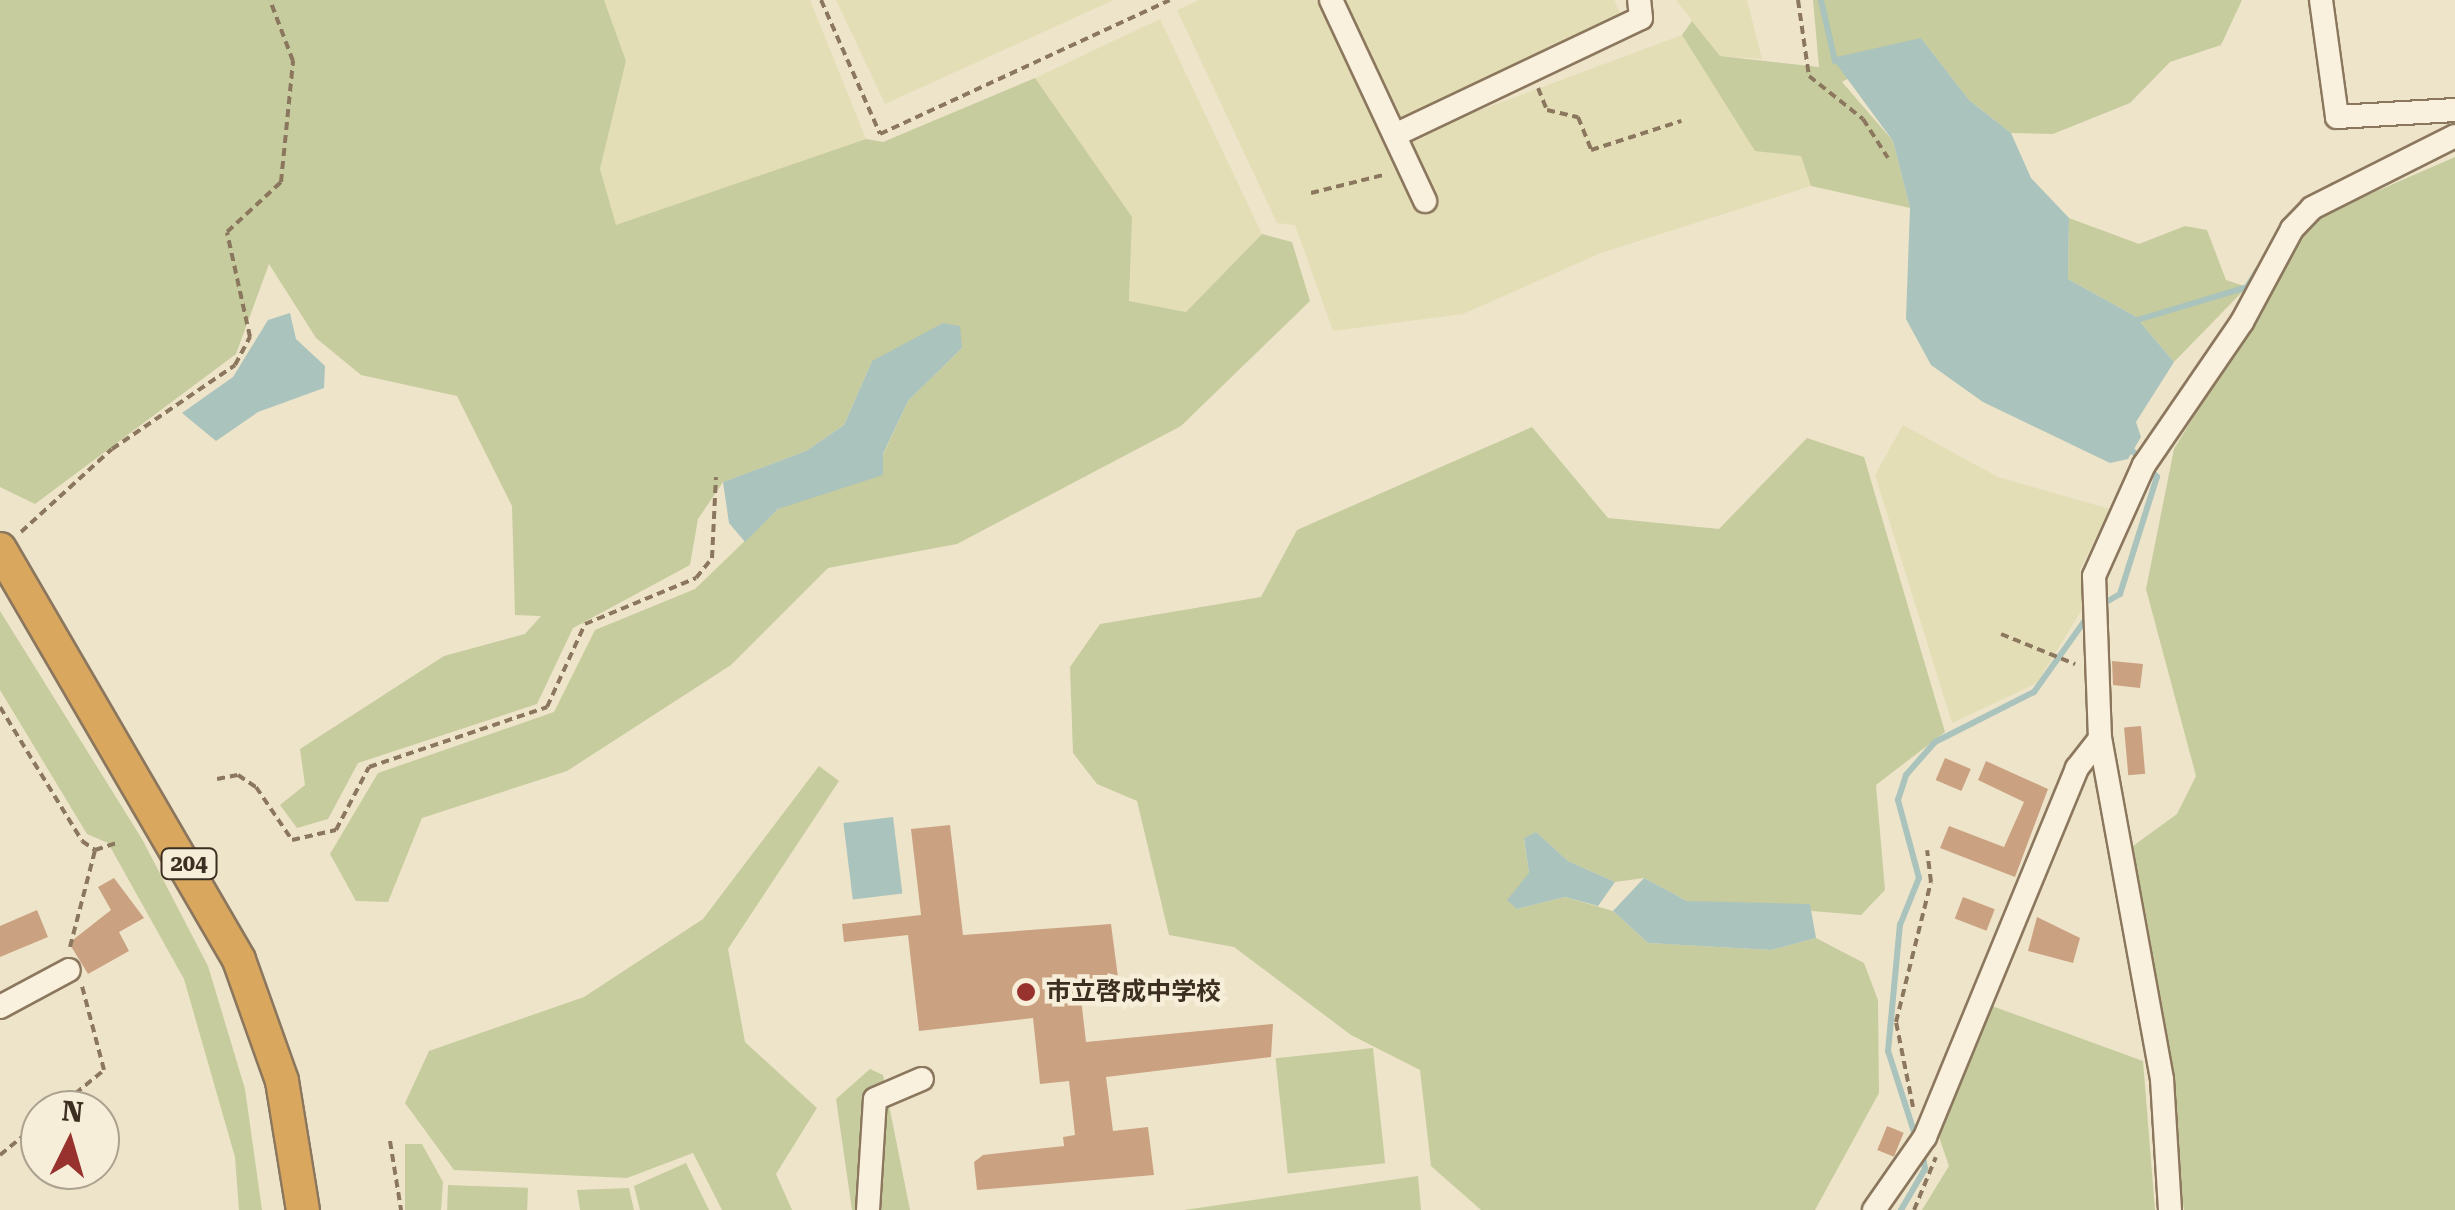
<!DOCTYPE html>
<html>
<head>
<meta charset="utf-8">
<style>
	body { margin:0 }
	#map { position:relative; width:2455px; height:1210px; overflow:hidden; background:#eee4ca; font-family:"Roboto Serif","Noto Sans JP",serif }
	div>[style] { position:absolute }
	.farmland>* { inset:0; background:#e4deb7 }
	.green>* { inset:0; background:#c6cc9d; transform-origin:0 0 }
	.water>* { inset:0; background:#aac3bc; transform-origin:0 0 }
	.stream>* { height:6px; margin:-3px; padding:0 3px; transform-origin:3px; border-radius:3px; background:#aac3bc }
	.building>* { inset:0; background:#cba281; transform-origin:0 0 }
	.path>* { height:4px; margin-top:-2px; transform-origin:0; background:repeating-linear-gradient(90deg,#8b775e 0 8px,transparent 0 13px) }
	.roads { filter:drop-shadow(2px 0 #8b775e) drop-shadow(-2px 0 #8b775e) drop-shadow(0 2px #8b775e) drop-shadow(0 -2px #8b775e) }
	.minor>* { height:22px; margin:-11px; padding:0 11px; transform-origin:11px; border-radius:11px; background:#f9f1dd }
	.highway>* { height:32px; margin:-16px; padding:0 16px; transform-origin:16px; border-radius:16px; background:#daa75e }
	.dots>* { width:28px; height:28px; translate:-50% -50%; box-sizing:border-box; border:5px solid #f6eed9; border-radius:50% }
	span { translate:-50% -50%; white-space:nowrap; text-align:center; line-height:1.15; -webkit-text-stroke:9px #f6eed9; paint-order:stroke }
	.shield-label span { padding:2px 8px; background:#f6eed9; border:2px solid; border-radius:8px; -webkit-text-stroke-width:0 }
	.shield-label { font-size:22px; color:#3c2f21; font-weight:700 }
	.poi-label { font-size:25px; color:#3c2f21; font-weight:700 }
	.left { translate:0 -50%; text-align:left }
	.north { position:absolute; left:20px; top:1090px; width:100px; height:100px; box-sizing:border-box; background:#f6eed9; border:2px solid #aca28f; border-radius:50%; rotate:5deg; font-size:28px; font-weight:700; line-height:40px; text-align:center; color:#3c2f21 }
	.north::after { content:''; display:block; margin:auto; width:35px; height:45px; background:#98322f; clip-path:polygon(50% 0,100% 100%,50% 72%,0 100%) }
</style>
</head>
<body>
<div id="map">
	<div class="farmland">
		<div style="clip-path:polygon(604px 0,810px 0,866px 139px,615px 226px,600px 169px,626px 61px)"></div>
		<div style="clip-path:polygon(836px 0,1114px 0,885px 104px)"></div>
		<div style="clip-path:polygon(1199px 0,1316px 0,1416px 210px,1434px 204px,1410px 136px,1682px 35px,1755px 150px,1801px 156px,1811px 186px,1601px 253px,1463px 314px,1333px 331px,1295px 225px,1277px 223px,1177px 10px)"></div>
		<div style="clip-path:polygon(1345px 0,1614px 0,1620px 13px,1400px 119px)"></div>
		<div style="clip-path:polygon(1676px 0,1747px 0,1762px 59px,1720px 56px)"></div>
		<div style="clip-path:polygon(1160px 19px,1262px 234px,1186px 312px,1129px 301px,1131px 217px,1035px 78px)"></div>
		<div style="clip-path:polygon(1903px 425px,1998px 477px,2110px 509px,2080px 570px,2084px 606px,2037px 683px,1952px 723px,1875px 475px)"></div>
	</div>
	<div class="green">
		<div style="clip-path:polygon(0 0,604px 0,626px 61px,600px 169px,616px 225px,866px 139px,883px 142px,1035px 78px,1132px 217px,1129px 301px,1186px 312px,1262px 234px,1292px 242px,1310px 301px,1181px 426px,957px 544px,828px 568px,731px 665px,567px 771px,422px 818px,388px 902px,356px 901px,330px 854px,378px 773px,554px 712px,595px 630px,695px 589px,778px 509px,883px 455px,908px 401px,962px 348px,872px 361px,844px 425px,806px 451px,723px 482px,698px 519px,690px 565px,573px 628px,537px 704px,358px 763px,328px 819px,297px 828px,280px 805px,305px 785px,300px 749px,444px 656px,525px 634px,541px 616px,515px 615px,512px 506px,457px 396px,361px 375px,316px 338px,269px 264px,236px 354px,35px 504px,0 487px)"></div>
		<div style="clip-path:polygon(1813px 0,2242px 0,2221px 45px,2170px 62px,2130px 103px,2053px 134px,2011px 133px,1969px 100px,1921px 38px,1842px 82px,1893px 141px,1910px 208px,1811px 186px,1801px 156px,1755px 151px,1682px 35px,1692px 21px,1720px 56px,1819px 67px)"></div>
		<div style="clip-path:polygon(2455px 157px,2455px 1210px,2184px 1210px,2133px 846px,2177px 814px,2196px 776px,2146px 589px,2174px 449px,2315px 218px)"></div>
		<div style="clip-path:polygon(2069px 218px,2139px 244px,2185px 226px,2207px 230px,2226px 280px,2247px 287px,2174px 362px,2135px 316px,2068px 279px)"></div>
		<div style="clip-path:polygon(1532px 427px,1608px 518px,1719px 529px,1807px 438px,1864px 457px,1945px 732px,1876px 785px,1885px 890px,1861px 915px,1687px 901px,1644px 878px,1615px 882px,1568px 861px,1536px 832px,1524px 839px,1529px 873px,1517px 909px,1565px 897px,1613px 911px,1648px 943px,1771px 950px,1816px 938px,1864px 963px,1878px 1000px,1879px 1093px,1815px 1210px,1481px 1210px,1431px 1166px,1420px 1070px,1351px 1035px,1234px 947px,1169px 935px,1137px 801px,1097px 784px,1073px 753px,1070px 667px,1100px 624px,1261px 597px,1297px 530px)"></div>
		<div style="clip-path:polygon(0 611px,142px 839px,208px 966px,245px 1089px,262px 1210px,239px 1210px,235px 1157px,184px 979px,108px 843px,87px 834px,0 690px)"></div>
		<div style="clip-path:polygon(819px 766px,839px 781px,728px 949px,745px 1042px,817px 1108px,776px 1174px,792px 1210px,722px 1210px,693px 1153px,627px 1178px,454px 1170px,405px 1103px,429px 1051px,584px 997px,703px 919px)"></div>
		<div style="clip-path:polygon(1992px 1006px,2143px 1061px,2155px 1210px,1922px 1210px,1949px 1166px,1939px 1137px)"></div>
		<div style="left:1373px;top:1048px;width:116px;height:98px;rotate:84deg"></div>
		<div style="clip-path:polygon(870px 1069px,883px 1075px,910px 1210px,852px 1210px,836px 1099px)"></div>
		<div style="clip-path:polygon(405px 1144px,422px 1144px,443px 1182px,441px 1210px,405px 1210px)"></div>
		<div style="clip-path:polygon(686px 1163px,709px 1210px,640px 1210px,634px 1186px)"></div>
		<div style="clip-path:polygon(1418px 1176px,1421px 1210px,1184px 1210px)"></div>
		<div style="left:448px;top:1185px;width:80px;height:25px;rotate:2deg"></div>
		<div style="clip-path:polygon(629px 1188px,634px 1210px,580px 1210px,577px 1190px)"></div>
	</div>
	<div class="water">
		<div style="clip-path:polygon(1921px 38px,1969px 100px,2011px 133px,2031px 178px,2069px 218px,2068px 279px,2135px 316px,2174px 362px,2136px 422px,2141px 437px,2128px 459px,2110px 463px,1983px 402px,1931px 365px,1906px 319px,1910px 208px,1893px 141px,1832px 58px)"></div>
		<div style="clip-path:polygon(290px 313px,296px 339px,325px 366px,324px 388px,258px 412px,216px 441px,182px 413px,233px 377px,268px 320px)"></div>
		<div style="clip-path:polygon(943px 323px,960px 326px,962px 348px,908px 401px,883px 454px,883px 475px,778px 509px,745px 542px,729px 523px,723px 482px,806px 451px,844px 425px,872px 361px)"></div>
		<div style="left:893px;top:817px;width:77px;height:50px;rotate:83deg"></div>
		<div style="clip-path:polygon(1536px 832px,1568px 861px,1615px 882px,1598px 906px,1565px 897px,1517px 909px,1507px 900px,1529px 873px,1524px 838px)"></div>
		<div style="clip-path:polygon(1644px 878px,1687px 901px,1810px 904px,1816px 938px,1771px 950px,1648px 943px,1613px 911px)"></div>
	</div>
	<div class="stream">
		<div style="left:1821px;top:0;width:63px;rotate:77.1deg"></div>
		<div style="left:2292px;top:215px;width:51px;rotate:-36.2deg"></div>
		<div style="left:2134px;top:321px;width:118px;rotate:-16.7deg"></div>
		<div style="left:2247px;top:287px;width:22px;rotate:-58deg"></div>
		<div style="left:2101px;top:605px;width:22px;rotate:-30deg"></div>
		<div style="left:2120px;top:594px;width:123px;rotate:-72.5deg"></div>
		<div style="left:2157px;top:477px;width:44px;rotate:-133.2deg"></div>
		<div style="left:1916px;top:1138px;width:91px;rotate:-107.8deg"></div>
		<div style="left:1888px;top:1051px;width:127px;rotate:-84.6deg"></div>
		<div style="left:1900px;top:925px;width:51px;rotate:-68deg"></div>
		<div style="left:1919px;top:878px;width:81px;rotate:-105.1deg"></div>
		<div style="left:1898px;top:800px;width:26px;rotate:-72deg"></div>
		<div style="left:1906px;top:775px;width:44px;rotate:-48.7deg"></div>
		<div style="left:1935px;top:742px;width:111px;rotate:-26.8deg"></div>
		<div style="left:2034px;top:692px;width:93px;rotate:-54.6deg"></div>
		<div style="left:1901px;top:1210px;width:48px;rotate:-59.7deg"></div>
		<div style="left:1925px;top:1169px;width:20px;rotate:-99deg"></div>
	</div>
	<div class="building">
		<div style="clip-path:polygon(2112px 661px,2143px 664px,2140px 688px,2113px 685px)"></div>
		<div style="left:2141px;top:726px;width:48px;height:17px;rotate:85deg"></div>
		<div style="left:1945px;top:758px;width:28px;height:24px;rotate:23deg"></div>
		<div style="clip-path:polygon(1986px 761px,2048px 789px,2015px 877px,1940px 848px,1949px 826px,2004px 847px,2024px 802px,1978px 780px)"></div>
		<div style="clip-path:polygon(950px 825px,963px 935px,1111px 924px,1119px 985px,1080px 990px,1086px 1042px,1273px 1024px,1271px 1057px,1106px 1077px,1113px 1131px,1148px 1127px,1154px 1175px,977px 1190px,974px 1162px,983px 1155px,1064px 1146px,1063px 1137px,1075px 1135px,1069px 1081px,1040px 1084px,1033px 1018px,919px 1031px,908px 935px,844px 942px,842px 924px,921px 915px,911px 829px)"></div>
		<div style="clip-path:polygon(114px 878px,144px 918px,119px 932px,129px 951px,88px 974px,69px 943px,111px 910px,98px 887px)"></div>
		<div style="left:1963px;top:897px;width:34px;height:23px;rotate:21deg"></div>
		<div style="clip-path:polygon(37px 910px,48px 937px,0 957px,0 926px)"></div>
		<div style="clip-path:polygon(2037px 917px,2080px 938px,2073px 963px,2028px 951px)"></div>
		<div style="left:1887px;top:1126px;width:18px;height:26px;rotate:22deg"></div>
	</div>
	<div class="path">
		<div style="left:821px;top:0;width:146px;rotate:66.2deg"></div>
		<div style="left:880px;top:134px;width:319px;rotate:-24.8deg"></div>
		<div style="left:1798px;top:0;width:77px;rotate:81.8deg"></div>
		<div style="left:1809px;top:76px;width:69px;rotate:38.5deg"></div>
		<div style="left:1863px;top:119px;width:46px;rotate:57.3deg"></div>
		<div style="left:1538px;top:88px;width:24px;rotate:68deg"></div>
		<div style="left:1547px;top:110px;width:32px;rotate:13deg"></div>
		<div style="left:1578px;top:117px;width:35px;rotate:68deg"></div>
		<div style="left:1591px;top:150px;width:95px;rotate:-17.9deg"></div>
		<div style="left:1311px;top:193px;width:78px;rotate:-14deg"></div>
		<div style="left:21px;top:532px;width:123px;rotate:-42.4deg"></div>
		<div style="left:112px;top:449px;width:149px;rotate:-34.3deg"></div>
		<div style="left:235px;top:365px;width:32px;rotate:-62deg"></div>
		<div style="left:250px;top:337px;width:107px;rotate:-102.4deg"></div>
		<div style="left:227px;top:232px;width:74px;rotate:-42.8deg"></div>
		<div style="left:281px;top:182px;width:122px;rotate:-84.3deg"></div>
		<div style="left:293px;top:61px;width:65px;rotate:-110.7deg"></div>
		<div style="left:2001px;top:634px;width:80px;rotate:22.1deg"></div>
		<div style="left:0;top:707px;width:157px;rotate:58.5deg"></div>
		<div style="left:82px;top:841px;width:16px;rotate:35deg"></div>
		<div style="left:95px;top:850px;width:23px;rotate:-18deg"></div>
		<div style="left:217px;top:779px;width:21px;rotate:-11deg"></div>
		<div style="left:238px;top:775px;width:22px;rotate:34deg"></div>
		<div style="left:256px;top:787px;width:64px;rotate:55.8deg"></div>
		<div style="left:292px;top:840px;width:45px;rotate:-12.8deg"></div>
		<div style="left:336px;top:830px;width:71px;rotate:-62.4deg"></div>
		<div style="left:369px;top:767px;width:188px;rotate:-18.6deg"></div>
		<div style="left:547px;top:707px;width:91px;rotate:-65.4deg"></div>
		<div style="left:585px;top:624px;width:120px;rotate:-22.5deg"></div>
		<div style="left:696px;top:578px;width:26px;rotate:-51deg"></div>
		<div style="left:712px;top:558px;width:81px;rotate:-87.2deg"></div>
		<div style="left:70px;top:947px;width:100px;rotate:-75.5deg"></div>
		<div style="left:1913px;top:1107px;width:87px;rotate:-101.3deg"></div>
		<div style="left:1896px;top:1022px;width:144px;rotate:-76deg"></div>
		<div style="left:1931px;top:882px;width:32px;rotate:-97deg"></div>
		<div style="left:55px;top:1110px;width:63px;rotate:-39.2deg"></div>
		<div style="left:104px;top:1070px;width:87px;rotate:-104.7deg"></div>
		<div style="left:390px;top:1141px;width:70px;rotate:80.9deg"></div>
		<div style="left:0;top:1155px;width:52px;rotate:-39.5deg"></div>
		<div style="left:1914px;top:1210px;width:57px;rotate:-67.5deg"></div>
	</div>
	<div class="roads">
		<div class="minor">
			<div style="left:1331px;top:0;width:222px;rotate:64.9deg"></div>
			<div style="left:2321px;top:0;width:118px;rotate:82.2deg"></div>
			<div style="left:2337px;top:117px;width:118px;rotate:-3.4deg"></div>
			<div style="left:1397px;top:134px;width:270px;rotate:-25.4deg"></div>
			<div style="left:1641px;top:18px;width:18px;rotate:-96deg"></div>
			<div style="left:0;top:1007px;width:78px;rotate:-28.2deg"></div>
			<div style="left:868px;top:1210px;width:111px;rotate:-86.4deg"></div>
			<div style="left:875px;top:1099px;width:51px;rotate:-23.1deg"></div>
			<div style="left:1874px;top:1210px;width:89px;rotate:-55.1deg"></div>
			<div style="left:1925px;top:1137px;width:399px;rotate:-67.6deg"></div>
			<div style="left:2077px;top:768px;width:37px;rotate:-52deg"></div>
			<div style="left:2170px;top:1210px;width:131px;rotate:-93.5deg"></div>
			<div style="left:2162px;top:1079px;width:346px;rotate:-100.3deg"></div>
			<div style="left:2100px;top:739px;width:163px;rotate:-92.1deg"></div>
			<div style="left:2094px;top:576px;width:122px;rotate:-65.8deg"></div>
			<div style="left:2144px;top:465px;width:173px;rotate:-55.6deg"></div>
			<div style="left:2242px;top:322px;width:106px;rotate:-61.7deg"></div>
			<div style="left:2292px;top:229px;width:29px;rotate:-46deg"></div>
			<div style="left:2312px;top:208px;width:160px;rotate:-26.7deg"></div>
		</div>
		<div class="highway">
			<div style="left:0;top:549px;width:475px;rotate:59.8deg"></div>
			<div style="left:239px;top:960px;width:128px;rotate:70.4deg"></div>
			<div style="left:282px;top:1081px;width:131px;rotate:80.8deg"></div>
		</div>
	</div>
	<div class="dots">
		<div style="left:1026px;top:992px;background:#98322f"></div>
	</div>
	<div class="shield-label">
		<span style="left:189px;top:864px">204</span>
	</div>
	<div class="poi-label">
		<span class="left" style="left:1046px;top:992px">市立啓成中学校</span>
	</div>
	<div class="north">N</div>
</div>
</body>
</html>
